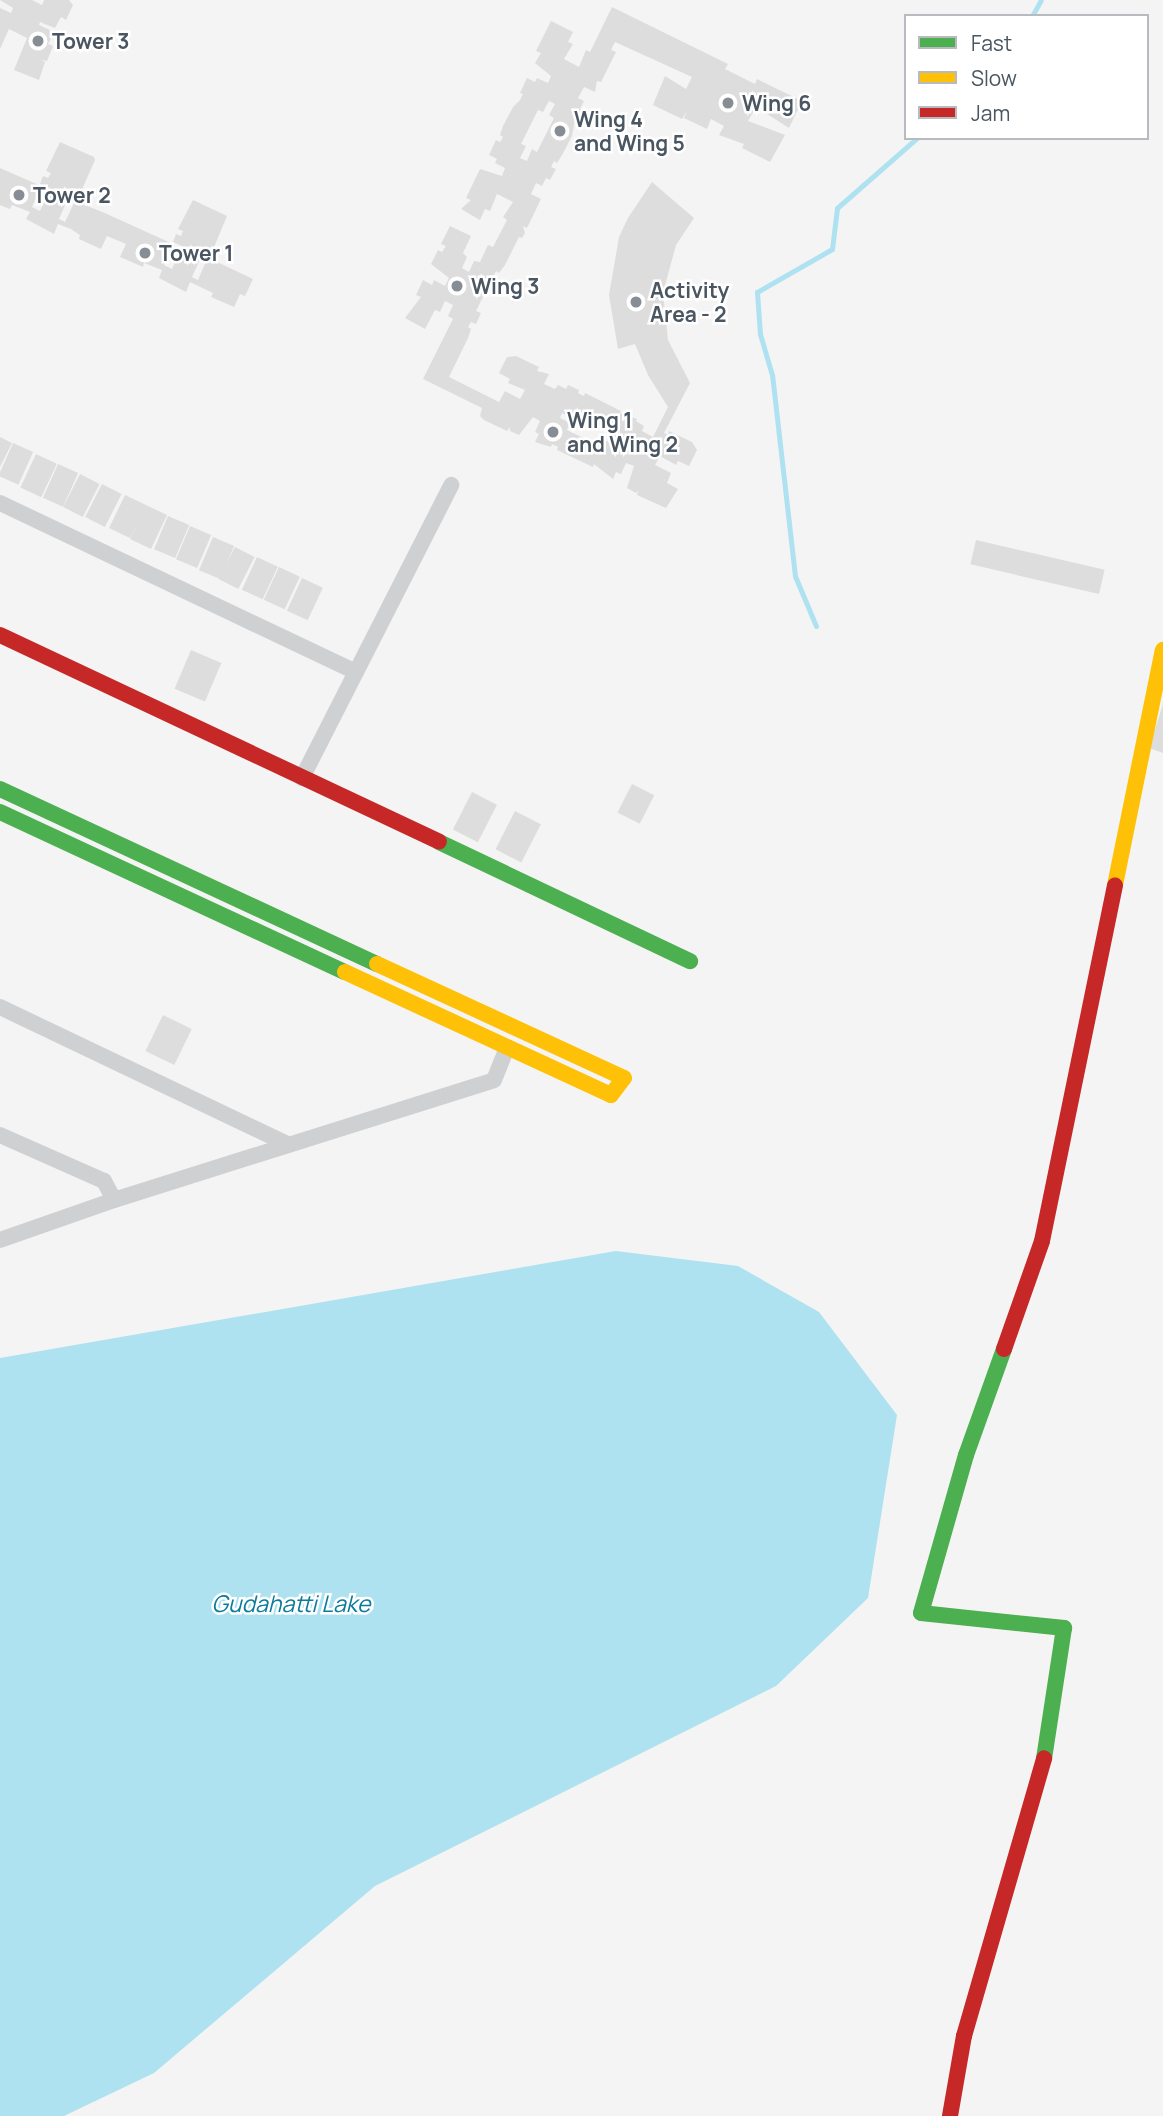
<!DOCTYPE html>
<html>
<head>
<meta charset="utf-8">
<style>
	body { margin:0 }
	#map { position:relative; width:1163px; height:2116px; overflow:hidden; background:#f4f4f4; font-family:Manrope,sans-serif }
	div>[style] { position:absolute }
	.water>* { inset:0; background:#aee2f0 }
	.stream>* { height:5px; margin:-2.5px; padding:0 2.5px; transform-origin:2.5px; border-radius:2.5px; background:#aee2f0 }
	.building>* { inset:0; background:#ddddde; transform-origin:0 0 }
	.street>* { height:16px; margin:-8px; padding:0 8px; transform-origin:8px; border-radius:8px; background:#ced0d2 }
	.fast>* { height:16px; margin:-8px; padding:0 8px; transform-origin:8px; border-radius:8px; background:#4caf50 }
	.slow>* { height:16px; margin:-8px; padding:0 8px; transform-origin:8px; border-radius:8px; background:#ffc107 }
	.jam>* { height:16px; margin:-8px; padding:0 8px; transform-origin:8px; border-radius:8px; background:#c62828 }
	.dots>* { width:19px; height:19px; translate:-50% -50%; box-sizing:border-box; border:4px solid #fff; border-radius:50% }
	span { translate:-50% -50%; white-space:nowrap; text-align:center; line-height:1.15; -webkit-text-stroke:5px #fff; paint-order:stroke }
	.poi-label { font-size:21px; color:#4a5661; font-weight:700 }
	.left { translate:0 -50%; text-align:left }
	.water-label { font-size:23px; color:#0c7c9b; font-style:italic }
	.legend { position:absolute; left:904px; top:14px; width:245px; height:126px; box-sizing:border-box; background:#fff; border:2px solid #b7bbc0; margin:0; padding:9px 12px; list-style:none; font-size:21px; color:#4a5661 }
	.legend li { display:flex; align-items:center; gap:14px; height:35px }
	.legend b { width:35px; border:2px solid #b7bbc0 }
</style>
</head>
<body>
<div id="map">
	<div class="water">
		<div style="clip-path:polygon(616px 1251px,738px 1266px,819px 1312px,897px 1415px,868px 1598px,776px 1686px,375px 1886px,154px 2073px,64px 2116px,0 2116px,0 1358px)"></div>
	</div>
	<div class="stream">
		<div style="left:1032px;top:16px;width:18px;rotate:-61deg"></div>
		<div style="left:816px;top:626px;width:54px;rotate:-112.8deg"></div>
		<div style="left:795px;top:576px;width:202px;rotate:-96.5deg"></div>
		<div style="left:772px;top:375px;width:43px;rotate:-106.3deg"></div>
		<div style="left:760px;top:334px;width:42px;rotate:-94.1deg"></div>
		<div style="left:757px;top:292px;width:86px;rotate:-29.8deg"></div>
		<div style="left:832px;top:249px;width:41px;rotate:-83deg"></div>
		<div style="left:837px;top:208px;width:106px;rotate:-41.2deg"></div>
	</div>
	<div class="building">
		<div style="clip-path:polygon(0 0,32px 0,42px 5px,44px 0,69px 0,73px 5px,66px 20px,61px 17px,55px 28px,40px 22px,39px 25px,54px 32px,48px 44px,53px 46px,47px 61px,41px 60px,45px 62px,39px 80px,14px 70px,27px 38px,9px 29px,0 49px,0 8px,11px 13px,13px 8px)"></div>
		<div style="clip-path:polygon(evenodd,612px 7px,728px 64px,725px 69px,755px 84px,757px 79px,802px 101px,789px 128px,756px 107px,748px 121px,785px 135px,770px 162px,742px 148px,744px 144px,719px 135px,724px 126px,711px 119px,707px 129px,684px 118px,687px 111px,682px 119px,653px 105px,665px 76px,686px 89px,692px 77px,615px 42px,611px 50px,616px 52px,601px 82px,597px 81px,595px 92px,584px 87px,578px 98px,584px 101px,580px 109px,584px 111px,579px 122px,575px 120px,572px 136px,562px 155px,557px 163px,554px 161px,551px 167px,556px 169px,550px 180px,546px 178px,542px 186px,536px 183px,531px 194px,541px 199px,527px 228px,523px 226px,525px 233px,522px 238px,519px 237px,505px 265px,499px 273px,496px 271px,493px 277px,498px 279px,493px 290px,488px 287px,476px 311px,481px 313px,476px 324px,471px 322px,468px 327px,471px 329px,468px 338px,449px 377px,499px 402px,505px 391px,520px 399px,525px 390px,508px 383px,510px 379px,499px 373px,507px 357px,516px 356px,539px 367px,537px 371px,549px 374px,544px 384px,555px 389px,558px 385px,566px 389px,568px 385px,579px 390px,578px 393px,584px 396px,585px 393px,621px 411px,620px 413px,637px 419px,636px 421px,644px 426px,642px 431px,653px 437px,668px 407px,648px 375px,635px 344px,618px 349px,609px 295px,619px 237px,628px 218px,652px 182px,694px 218px,676px 245px,663px 293px,668px 340px,690px 383px,664px 433px,668px 435px,669px 431px,692px 442px,697px 450px,689px 466px,678px 461px,676px 465px,660px 456px,655px 465px,671px 473px,667px 483px,678px 489px,666px 508px,637px 495px,638px 490px,636px 493px,627px 488px,634px 466px,626px 463px,621px 474px,616px 472px,613px 479px,594px 464px,593px 467px,557px 450px,558px 447px,552px 444px,551px 447px,535px 442px,539px 434px,535px 432px,540px 421px,533px 417px,519px 435px,510px 431px,510px 427px,507px 431px,484px 420px,480px 416px,482px 408px,423px 379px,453px 319px,448px 316px,453px 305px,445px 301px,440px 312px,435px 310px,425px 329px,405px 318px,421px 297px,416px 295px,423px 280px,432px 285px,434px 280px,445px 286px,449px 278px,431px 264px,438px 250px,442px 252px,446px 246px,441px 244px,450px 226px,471px 236px,463px 253px,467px 257px,462px 268px,469px 272px,474px 261px,480px 262px,488px 245px,493px 247px,507px 220px,503px 217px,513px 202px,497px 194px,490px 211px,485px 209px,480px 220px,461px 209px,471px 200px,466px 198px,480px 169px,502px 176px,505px 168px,495px 163px,497px 159px,489px 155px,496px 140px,500px 142px,503px 137px,500px 135px,503px 126px,513px 107px,520px 100px,523px 94px,520px 93px,527px 78px,535px 82px,537px 78px,548px 83px,551px 76px,535px 63px,541px 53px,536px 51px,551px 21px,573px 32px,568px 42px,573px 44px,564px 59px,579px 67px,586px 50px,590px 52px,612px 7px,549px 101px,555px 104px,549px 115px,554px 118px,537px 152px,532px 149px,527px 161px,520px 158px,526px 146px,521px 144px,538px 110px,543px 112px,549px 101px,612px 7px,562px 413px,573px 419px,575px 414px,610px 431px,608px 436px,618px 442px,616px 446px,605px 440px,602px 447px,567px 430px,570px 423px,560px 418px,562px 413px)"></div>
		<div style="clip-path:polygon(60px 142px,94px 157px,95px 160px,80px 194px,64px 188px,62px 193px,69px 196px,59px 219px,65px 222px,75px 201px,107px 214px,173px 244px,164px 265px,172px 269px,182px 246px,173px 242px,176px 234px,181px 236px,183px 231px,178px 229px,193px 200px,227px 216px,212px 252px,197px 246px,194px 251px,202px 255px,192px 277px,198px 280px,207px 259px,217px 262px,253px 279px,245px 296px,240px 294px,234px 307px,211px 297px,213px 293px,190px 282px,186px 292px,159px 278px,162px 270px,144px 263px,143px 267px,120px 257px,126px 244px,107px 236px,101px 249px,79px 239px,80px 235px,71px 229px,58px 224px,54px 234px,26px 219px,30px 212px,12px 205px,10px 209px,0 205px,0 168px,41px 186px,32px 207px,40px 211px,50px 188px,40px 184px,43px 176px,48px 178px,51px 173px,46px 171px)"></div>
		<div style="clip-path:polygon(0 437px,12px 443px,0 467px)"></div>
		<div style="left:13px;top:443px;width:22px;height:36px;rotate:24deg"></div>
		<div style="left:36px;top:454px;width:23px;height:37px;rotate:25deg"></div>
		<div style="left:58px;top:464px;width:22px;height:37px;rotate:24deg"></div>
		<div style="left:80px;top:474px;width:22px;height:37px;rotate:27deg"></div>
		<div style="left:102px;top:484px;width:22px;height:37px;rotate:27deg"></div>
		<div style="clip-path:polygon(125px 495px,167px 515px,151px 549px,130px 539px,139px 522px,130px 538px,109px 528px)"></div>
		<div style="left:168px;top:516px;width:23px;height:36px;rotate:23deg"></div>
		<div style="left:190px;top:526px;width:23px;height:36px;rotate:23deg"></div>
		<div style="left:213px;top:537px;width:23px;height:36px;rotate:23deg"></div>
		<div style="left:976px;top:540px;width:132px;height:25px;rotate:13deg"></div>
		<div style="left:235px;top:547px;width:22px;height:36px;rotate:27deg"></div>
		<div style="left:257px;top:557px;width:23px;height:36px;rotate:25deg"></div>
		<div style="left:279px;top:567px;width:23px;height:36px;rotate:25deg"></div>
		<div style="left:302px;top:578px;width:23px;height:36px;rotate:25deg"></div>
		<div style="left:191px;top:650px;width:33px;height:42px;rotate:23deg"></div>
		<div style="clip-path:polygon(1163px 704px,1163px 753px,1149px 748px)"></div>
		<div style="left:632px;top:784px;width:25px;height:32px;rotate:27deg"></div>
		<div style="left:472px;top:792px;width:28px;height:42px;rotate:27deg"></div>
		<div style="left:515px;top:811px;width:29px;height:43px;rotate:27deg"></div>
		<div style="left:163px;top:1015px;width:32px;height:40px;rotate:26deg"></div>
	</div>
	<div class="street">
		<div style="left:0;top:503px;width:394px;rotate:25.4deg"></div>
		<div style="left:302px;top:778px;width:329px;rotate:-63deg"></div>
		<div style="left:0;top:1007px;width:320px;rotate:25.5deg"></div>
		<div style="left:0;top:1135px;width:114px;rotate:23.9deg"></div>
		<div style="left:104px;top:1181px;width:21px;rotate:62deg"></div>
		<div style="left:0;top:1240px;width:121px;rotate:-19.3deg"></div>
		<div style="left:114px;top:1200px;width:398px;rotate:-17.5deg"></div>
		<div style="left:494px;top:1080px;width:35px;rotate:-68deg"></div>
	</div>
	<div class="fast">
		<div style="left:0;top:789px;width:416px;rotate:24.9deg"></div>
		<div style="left:0;top:812px;width:380px;rotate:24.9deg"></div>
		<div style="left:439px;top:842px;width:278px;rotate:25.4deg"></div>
		<div style="left:1004px;top:1349px;width:113px;rotate:109.7deg"></div>
		<div style="left:966px;top:1455px;width:164px;rotate:105.9deg"></div>
		<div style="left:921px;top:1613px;width:144px;rotate:6deg"></div>
		<div style="left:1064px;top:1628px;width:132px;rotate:98.7deg"></div>
	</div>
	<div class="slow">
		<div style="left:1115px;top:885px;width:240px;rotate:-78.5deg"></div>
		<div style="left:345px;top:972px;width:293px;rotate:24.8deg"></div>
		<div style="left:611px;top:1095px;width:21px;rotate:-53deg"></div>
		<div style="left:624px;top:1078px;width:272px;rotate:-155.2deg"></div>
	</div>
	<div class="jam">
		<div style="left:0;top:635px;width:485px;rotate:25.2deg"></div>
		<div style="left:1004px;top:1349px;width:114px;rotate:-70.6deg"></div>
		<div style="left:1042px;top:1241px;width:363px;rotate:-78.4deg"></div>
		<div style="left:950px;top:2116px;width:81px;rotate:-80.1deg"></div>
		<div style="left:964px;top:2036px;width:289px;rotate:-73.9deg"></div>
	</div>
	<div class="dots">
		<div style="left:38px;top:41px;background:#868d94"></div>
		<div style="left:728px;top:103px;background:#868d94"></div>
		<div style="left:560px;top:131px;background:#868d94"></div>
		<div style="left:19px;top:195px;background:#868d94"></div>
		<div style="left:145px;top:253px;background:#868d94"></div>
		<div style="left:457px;top:286px;background:#868d94"></div>
		<div style="left:636px;top:302px;background:#868d94"></div>
		<div style="left:553px;top:432px;background:#868d94"></div>
	</div>
	<div class="poi-label">
		<span class="left" style="left:52px;top:41px">Tower 3</span>
		<span class="left" style="left:742px;top:103px">Wing 6</span>
		<span class="left" style="left:574px;top:131px">Wing 4<br>and Wing 5</span>
		<span class="left" style="left:33px;top:195px">Tower 2</span>
		<span class="left" style="left:159px;top:253px">Tower 1</span>
		<span class="left" style="left:471px;top:286px">Wing 3</span>
		<span class="left" style="left:650px;top:302px">Activity<br>Area - 2</span>
		<span class="left" style="left:567px;top:432px">Wing 1<br>and Wing 2</span>
	</div>
	<div class="water-label">
		<span style="left:291px;top:1603px">Gudahatti Lake</span>
	</div>
	<ul class="legend">
	<li><b style="height:9px;background:#4caf50"></b>Fast</li>
	<li><b style="height:9px;background:#ffc107"></b>Slow</li>
	<li><b style="height:9px;background:#c62828"></b>Jam</li>
	</ul>
</div>
</body>
</html>
